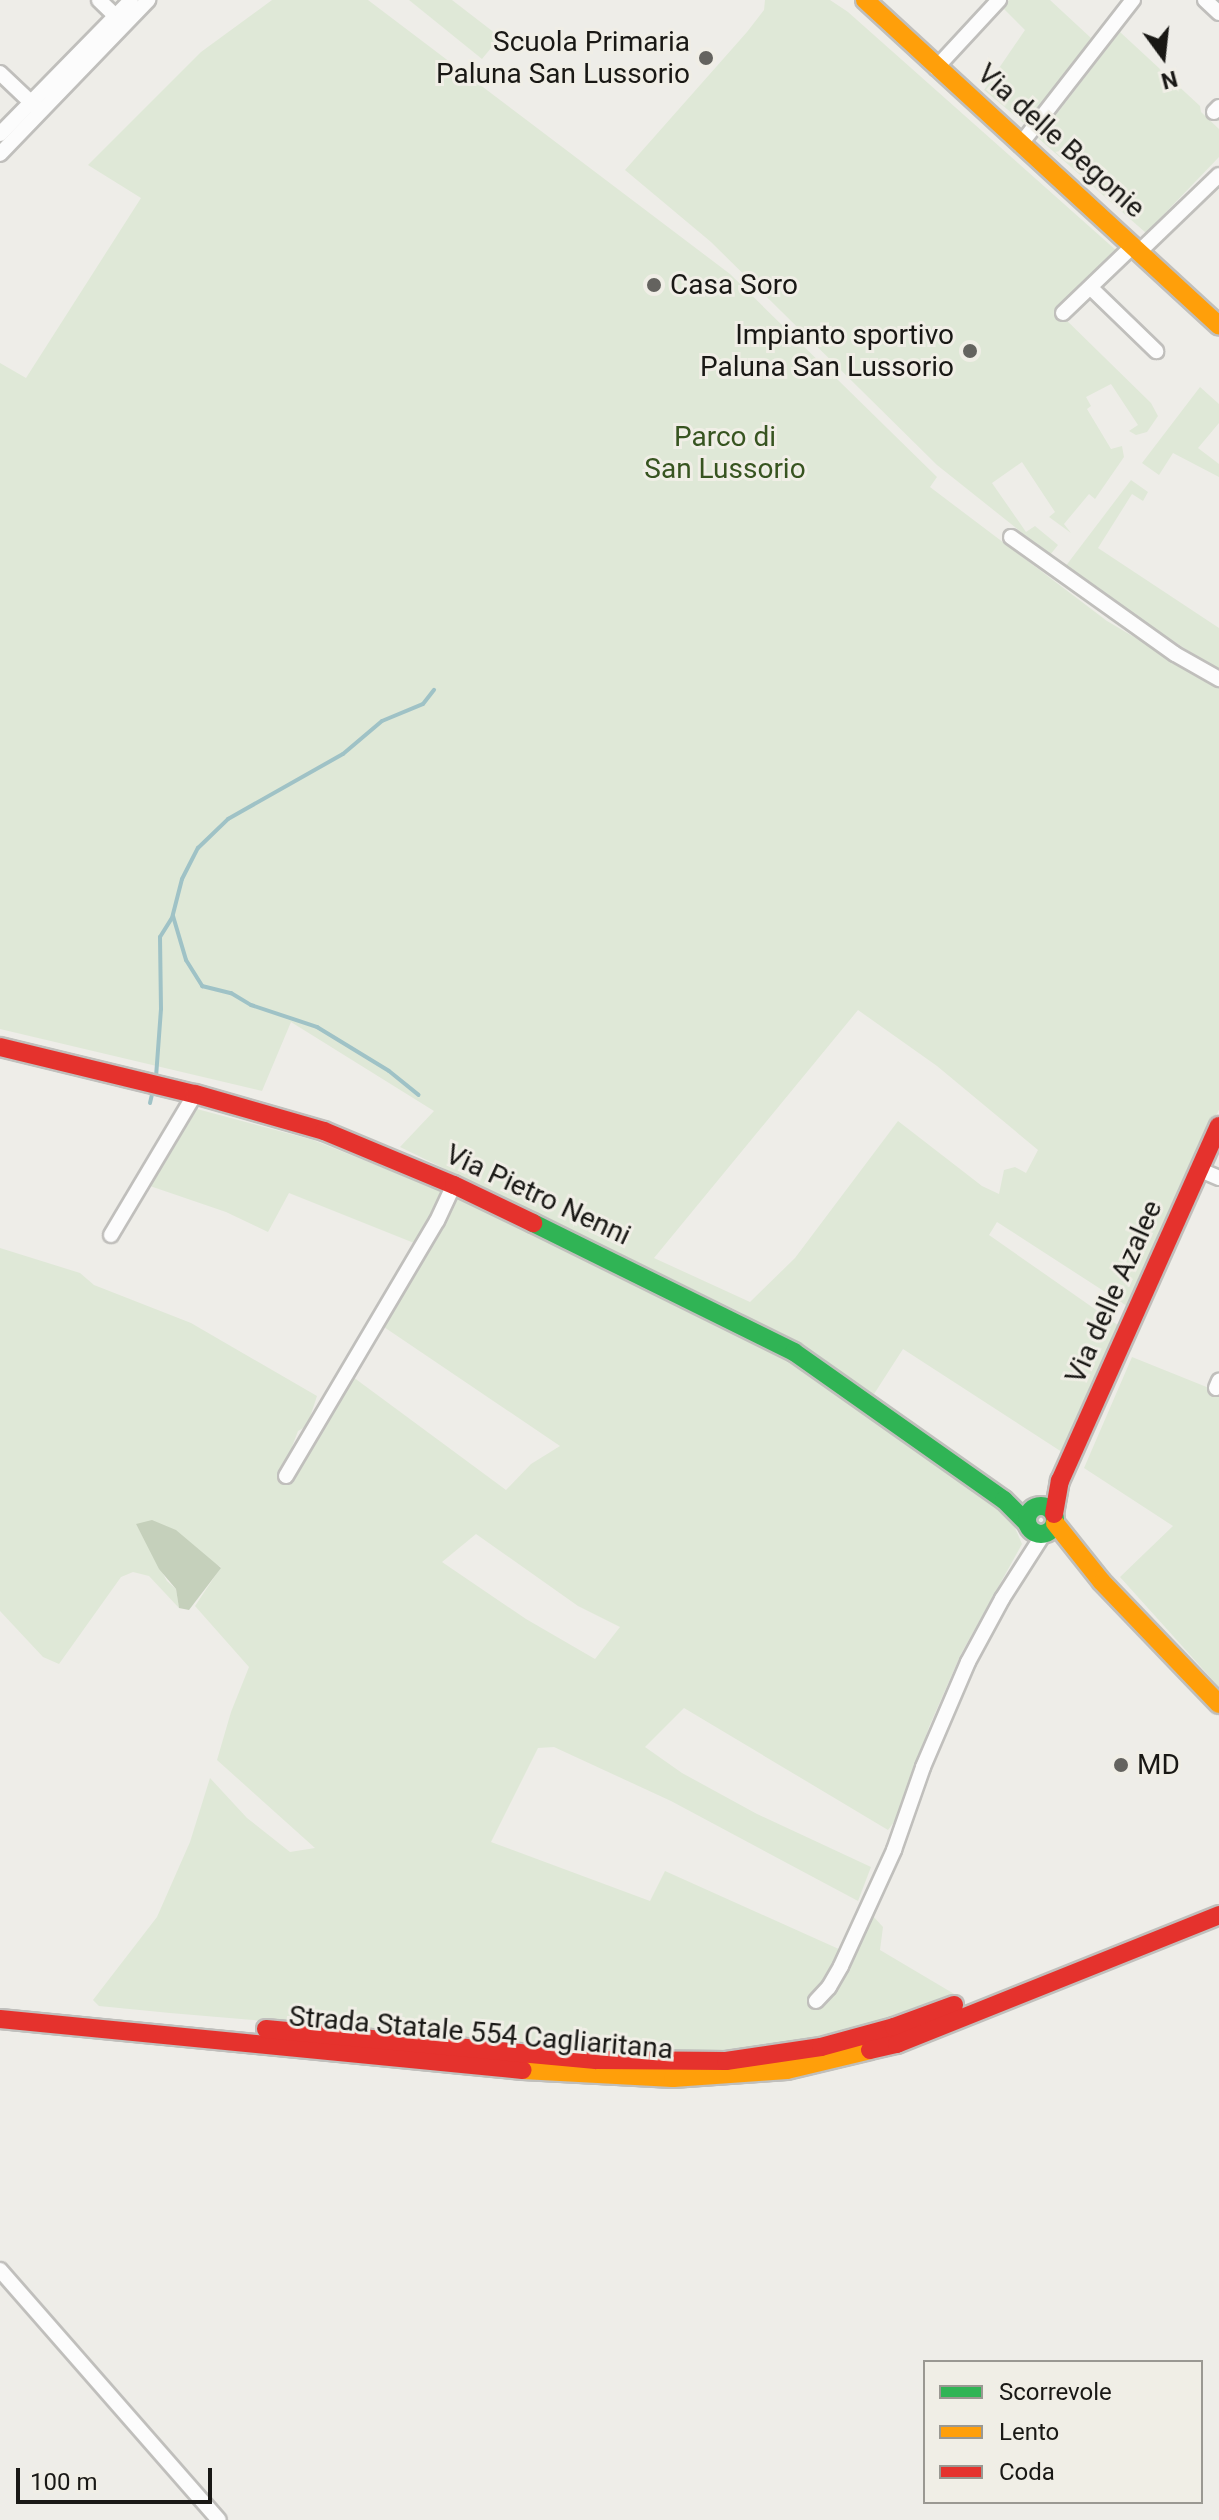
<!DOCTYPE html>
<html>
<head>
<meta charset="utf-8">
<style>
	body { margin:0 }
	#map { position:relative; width:1219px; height:2520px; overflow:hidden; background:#eeede8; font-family:Roboto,sans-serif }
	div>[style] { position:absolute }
	.green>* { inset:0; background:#dfe8d7 }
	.forest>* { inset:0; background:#c5d0bb }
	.stream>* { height:4px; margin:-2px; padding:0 2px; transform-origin:2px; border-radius:2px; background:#9fc2c6 }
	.roads { filter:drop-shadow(2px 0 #c0bfbc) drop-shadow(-2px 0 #c0bfbc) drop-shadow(0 2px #c0bfbc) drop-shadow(0 -2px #c0bfbc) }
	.street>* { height:14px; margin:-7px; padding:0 7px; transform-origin:7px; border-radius:7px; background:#fcfcfc }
	.fast>* { height:18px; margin:-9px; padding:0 9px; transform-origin:9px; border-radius:9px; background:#30b455 }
	.fast>.ring { margin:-9px; padding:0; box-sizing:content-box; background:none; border:18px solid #30b455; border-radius:50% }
	.slow>* { height:18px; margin:-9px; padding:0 9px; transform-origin:9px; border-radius:9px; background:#ff9f0a }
	.jam>* { height:18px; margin:-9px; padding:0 9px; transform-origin:9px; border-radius:9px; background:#e5322d }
	.dots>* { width:22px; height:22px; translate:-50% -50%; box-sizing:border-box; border:4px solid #f0eee6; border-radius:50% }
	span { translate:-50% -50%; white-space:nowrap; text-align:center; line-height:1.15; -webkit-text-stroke:6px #f0eee6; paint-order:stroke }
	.poi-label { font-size:28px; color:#191815 }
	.right { translate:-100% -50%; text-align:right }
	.left { translate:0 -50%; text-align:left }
	.street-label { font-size:28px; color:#191815 }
	.park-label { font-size:28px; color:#375420 }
	.legend { position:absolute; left:923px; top:2360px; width:280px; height:144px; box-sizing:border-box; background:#f0eee6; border:2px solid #9a9892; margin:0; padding:10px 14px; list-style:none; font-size:24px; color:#191815 }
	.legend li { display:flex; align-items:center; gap:16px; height:40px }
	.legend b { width:40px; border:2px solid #9a9892 }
	.north { position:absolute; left:1123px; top:16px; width:80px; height:80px; -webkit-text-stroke:6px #f0eee6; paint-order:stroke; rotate:165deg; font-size:22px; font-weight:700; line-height:32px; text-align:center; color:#191815 }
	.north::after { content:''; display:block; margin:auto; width:28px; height:36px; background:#191815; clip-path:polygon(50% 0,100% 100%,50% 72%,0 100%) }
	.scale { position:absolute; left:16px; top:2468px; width:196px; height:36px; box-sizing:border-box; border:4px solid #191815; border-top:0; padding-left:10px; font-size:24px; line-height:28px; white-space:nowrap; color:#191815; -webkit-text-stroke:6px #f0eee6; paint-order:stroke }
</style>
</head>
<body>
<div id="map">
	<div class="green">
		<div style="clip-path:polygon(evenodd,272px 0,368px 0,730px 274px,937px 477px,930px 487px,1107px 621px,1219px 687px,1219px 1110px,1185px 1179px,1130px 1308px,997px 1222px,989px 1235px,1122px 1328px,1065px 1454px,903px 1349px,874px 1394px,742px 1313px,400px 1147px,434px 1111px,291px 1022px,262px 1091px,0 1029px,0 363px,26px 378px,141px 198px,88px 165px,201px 52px,272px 0,858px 1010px,937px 1066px,1038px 1150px,1026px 1173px,1015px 1167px,1004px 1170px,999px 1194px,982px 1186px,898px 1121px,795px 1258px,750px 1302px,654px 1258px,858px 1010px)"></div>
		<div style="clip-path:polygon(409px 0,452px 0,500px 37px,482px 59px)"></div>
		<div style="clip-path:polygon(765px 0,830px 0,848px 12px,1118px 252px,1089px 284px,1056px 310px,1151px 403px,1158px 416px,1147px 432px,1136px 435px,1129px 431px,1138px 425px,1111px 384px,1086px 397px,1091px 406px,1087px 409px,1111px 449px,1122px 446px,1124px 457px,1095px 499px,1089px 494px,1064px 524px,1071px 533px,1049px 517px,1055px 512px,1022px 462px,992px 483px,1026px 532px,1035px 526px,1058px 545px,1050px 555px,937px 465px,711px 242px,625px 170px,747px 32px,764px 10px)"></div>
		<div style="clip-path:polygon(1009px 0,1050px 0,1091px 38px,1038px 114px,1025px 124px,984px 90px,1025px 30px,1002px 7px)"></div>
		<div style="clip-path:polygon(1120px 32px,1200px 106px,1201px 112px,1219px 129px,1219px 157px,1146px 233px,1038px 138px)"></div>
		<div style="clip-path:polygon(1200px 387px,1219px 404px,1219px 423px,1198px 448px,1219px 464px,1219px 477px,1173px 453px,1159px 475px,1142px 463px)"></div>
		<div style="clip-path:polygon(1131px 480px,1148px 492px,1143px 501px,1132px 494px,1098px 548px,1219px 628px,1219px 670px,1119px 607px,1065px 567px)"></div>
		<div style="clip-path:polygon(197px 1109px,313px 1140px,444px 1192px,414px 1243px,289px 1193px,268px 1232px,226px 1212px,150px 1186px)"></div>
		<div style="clip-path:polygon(evenodd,455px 1197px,774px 1350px,1010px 1516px,1022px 1544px,961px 1654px,929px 1727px,900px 1814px,888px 1830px,684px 1708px,645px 1747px,682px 1773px,757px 1814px,871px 1867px,858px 1901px,671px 1801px,554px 1747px,538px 1748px,491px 1842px,650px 1901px,665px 1871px,841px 1950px,830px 1975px,810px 1999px,811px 2009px,827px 1999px,872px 1915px,883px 1927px,880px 1950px,956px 1995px,943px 2002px,796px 2044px,662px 2055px,170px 2013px,99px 2006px,93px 2000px,157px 1917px,190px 1842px,210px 1778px,247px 1818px,290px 1852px,315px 1848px,217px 1760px,231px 1712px,249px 1667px,195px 1606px,221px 1567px,136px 1524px,167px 1581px,176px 1589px,179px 1608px,149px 1576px,133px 1572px,121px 1577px,59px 1664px,43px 1657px,0 1611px,0 1248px,80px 1273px,94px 1285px,191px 1323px,317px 1396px,307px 1426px,298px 1431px,282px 1473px,326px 1420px,353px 1377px,506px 1490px,531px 1464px,560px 1446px,381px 1325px,455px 1197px,476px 1534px,578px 1606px,620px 1627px,595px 1659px,526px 1619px,442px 1562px,476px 1534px)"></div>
		<div style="clip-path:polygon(1132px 1357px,1219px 1392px,1219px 1687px,1120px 1577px,1173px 1526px,1084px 1468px)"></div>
	</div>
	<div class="forest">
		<div style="clip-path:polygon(152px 1520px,176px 1530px,221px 1568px,189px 1610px,179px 1608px,176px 1589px,159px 1569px,136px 1524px)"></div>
	</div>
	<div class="stream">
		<div style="left:173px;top:916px;width:46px;rotate:73.5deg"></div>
		<div style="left:186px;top:960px;width:31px;rotate:58deg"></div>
		<div style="left:202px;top:986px;width:30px;rotate:14deg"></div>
		<div style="left:231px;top:993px;width:23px;rotate:31deg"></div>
		<div style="left:251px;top:1005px;width:70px;rotate:18.4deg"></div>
		<div style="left:317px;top:1027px;width:84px;rotate:31.4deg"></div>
		<div style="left:389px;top:1071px;width:38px;rotate:39deg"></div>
		<div style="left:156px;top:1077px;width:68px;rotate:-85.8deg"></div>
		<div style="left:161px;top:1009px;width:72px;rotate:-90.8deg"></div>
		<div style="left:160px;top:937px;width:22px;rotate:-58deg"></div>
		<div style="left:172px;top:918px;width:40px;rotate:-75.6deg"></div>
		<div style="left:182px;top:879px;width:35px;rotate:-63deg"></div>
		<div style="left:198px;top:848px;width:42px;rotate:-44deg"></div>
		<div style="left:228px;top:819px;width:132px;rotate:-29.5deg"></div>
		<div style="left:343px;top:754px;width:51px;rotate:-40.2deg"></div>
		<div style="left:382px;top:721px;width:44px;rotate:-22.5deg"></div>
		<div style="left:423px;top:704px;width:18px;rotate:-52deg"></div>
		<div style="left:150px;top:1103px;width:13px;rotate:-77deg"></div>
	</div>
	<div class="roads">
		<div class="street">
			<div style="left:99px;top:0;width:32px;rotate:44deg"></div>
			<div style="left:1205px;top:0;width:19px;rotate:43deg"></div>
			<div style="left:936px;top:68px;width:93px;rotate:-47.2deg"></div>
			<div style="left:0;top:73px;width:51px;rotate:43.4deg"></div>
			<div style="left:1214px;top:112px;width:7px;rotate:-45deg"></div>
			<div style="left:0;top:134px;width:187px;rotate:-45.6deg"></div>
			<div style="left:1020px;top:145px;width:184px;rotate:-52.1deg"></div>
			<div style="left:0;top:154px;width:214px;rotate:-46.1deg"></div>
			<div style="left:1141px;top:250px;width:108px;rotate:-43.9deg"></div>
			<div style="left:1091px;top:288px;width:91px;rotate:44.1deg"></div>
			<div style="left:1063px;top:313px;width:98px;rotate:-43.8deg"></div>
			<div style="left:1011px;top:537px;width:201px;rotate:35.5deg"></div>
			<div style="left:1175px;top:654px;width:51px;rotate:29.6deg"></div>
			<div style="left:1198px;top:1169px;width:23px;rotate:23deg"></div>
			<div style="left:111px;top:1235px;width:164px;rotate:-59.2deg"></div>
			<div style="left:1216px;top:1388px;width:8px;rotate:-67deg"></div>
			<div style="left:286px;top:1476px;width:296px;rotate:-59.4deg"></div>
			<div style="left:437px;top:1221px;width:40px;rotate:-65deg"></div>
			<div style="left:816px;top:2001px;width:19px;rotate:-47deg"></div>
			<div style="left:829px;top:1987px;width:24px;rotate:-60deg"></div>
			<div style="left:841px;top:1966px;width:128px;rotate:-65.4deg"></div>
			<div style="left:894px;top:1850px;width:88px;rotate:-70.7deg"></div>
			<div style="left:923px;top:1767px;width:114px;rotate:-66.8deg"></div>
			<div style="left:968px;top:1662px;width:72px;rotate:-61.6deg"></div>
			<div style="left:1002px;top:1599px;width:76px;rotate:-57.4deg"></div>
			<div style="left:0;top:2270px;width:332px;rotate:48.8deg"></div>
		</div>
		<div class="fast">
			<div style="left:533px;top:1223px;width:291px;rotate:26.3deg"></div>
			<div style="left:794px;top:1352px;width:257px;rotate:35.2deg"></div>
			<div style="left:1004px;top:1500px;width:33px;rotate:45deg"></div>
			<div class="ring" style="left:1027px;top:1506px;width:10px;height:10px"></div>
		</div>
		<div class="slow">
			<div style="left:865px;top:0;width:481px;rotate:42.6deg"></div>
			<div style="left:1055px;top:1523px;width:75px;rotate:51.5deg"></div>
			<div style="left:1102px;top:1582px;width:169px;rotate:46.2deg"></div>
			<div style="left:523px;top:2070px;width:150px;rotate:3.1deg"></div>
			<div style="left:673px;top:2078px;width:114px;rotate:-4deg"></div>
			<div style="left:787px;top:2070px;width:85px;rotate:-13.5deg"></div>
		</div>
		<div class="jam">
			<div style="left:0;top:1047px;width:201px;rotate:13.6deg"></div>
			<div style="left:195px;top:1094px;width:134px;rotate:16deg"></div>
			<div style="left:324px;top:1131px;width:141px;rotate:22.6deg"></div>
			<div style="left:454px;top:1185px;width:88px;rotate:25.7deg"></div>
			<div style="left:1054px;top:1514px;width:34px;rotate:-80deg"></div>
			<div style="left:1060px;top:1481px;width:389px;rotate:-65.9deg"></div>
			<div style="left:0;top:2019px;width:525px;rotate:5.57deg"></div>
			<div style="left:266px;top:2029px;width:331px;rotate:5.4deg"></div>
			<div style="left:596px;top:2060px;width:130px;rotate:0.4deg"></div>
			<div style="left:726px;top:2061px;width:96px;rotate:-8.4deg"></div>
			<div style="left:821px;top:2047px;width:76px;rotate:-15.3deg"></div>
			<div style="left:894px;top:2027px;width:64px;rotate:-20.1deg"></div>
			<div style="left:870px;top:2050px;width:28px;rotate:-13deg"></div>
			<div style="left:897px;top:2044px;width:347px;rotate:-21.8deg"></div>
		</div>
	</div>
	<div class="dots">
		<div style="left:706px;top:58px;background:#64635f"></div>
		<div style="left:654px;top:285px;background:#64635f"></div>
		<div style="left:970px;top:351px;background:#64635f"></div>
		<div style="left:1121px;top:1765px;background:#64635f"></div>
	</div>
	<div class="poi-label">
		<span class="right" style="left:690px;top:58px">Scuola Primaria<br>Paluna San Lussorio</span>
		<span class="left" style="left:670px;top:285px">Casa Soro</span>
		<span class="right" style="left:954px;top:351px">Impianto sportivo<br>Paluna San Lussorio</span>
		<span class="left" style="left:1137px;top:1765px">MD</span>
	</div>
	<div class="street-label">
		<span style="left:1061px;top:141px;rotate:42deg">Via delle Begonie</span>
		<span style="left:538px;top:1195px;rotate:25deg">Via Pietro Nenni</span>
		<span style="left:1114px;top:1292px;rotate:-66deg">Via delle Azalee</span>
		<span style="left:481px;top:2033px;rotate:5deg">Strada Statale 554 Cagliaritana</span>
	</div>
	<div class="park-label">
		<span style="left:725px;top:453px">Parco di<br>San Lussorio</span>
	</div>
	<ul class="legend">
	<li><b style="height:10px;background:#30b455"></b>Scorrevole</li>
	<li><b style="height:10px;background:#ff9f0a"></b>Lento</li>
	<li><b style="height:10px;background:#e5322d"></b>Coda</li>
	</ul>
	<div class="north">N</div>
	<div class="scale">100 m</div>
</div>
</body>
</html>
